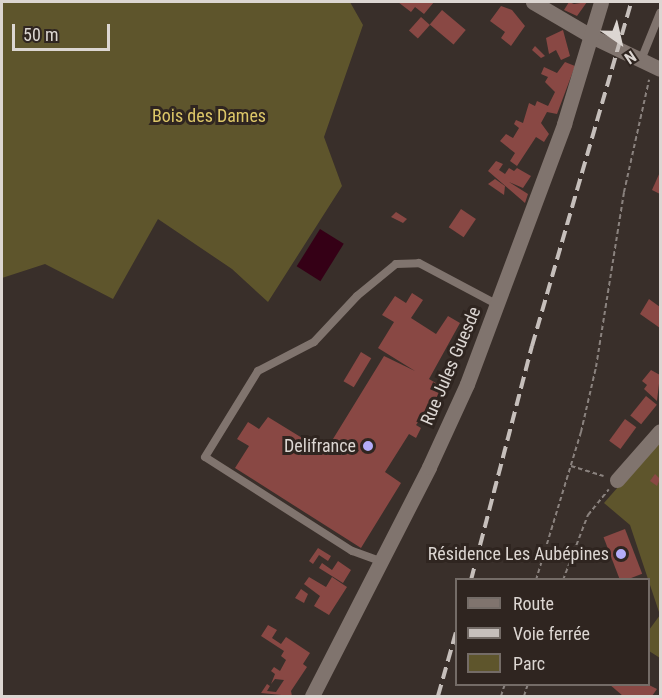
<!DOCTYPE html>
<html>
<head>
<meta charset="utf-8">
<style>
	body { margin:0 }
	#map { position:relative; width:662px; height:698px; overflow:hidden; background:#392f2a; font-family:"Roboto Condensed",sans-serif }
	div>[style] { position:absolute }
	.green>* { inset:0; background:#5e552c }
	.water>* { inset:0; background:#350016; transform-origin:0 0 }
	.building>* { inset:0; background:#894844; transform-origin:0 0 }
	.path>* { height:2px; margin-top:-1px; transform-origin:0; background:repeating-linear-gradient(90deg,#8a827e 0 4.5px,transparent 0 7.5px) }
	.service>* { height:8px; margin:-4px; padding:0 4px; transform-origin:4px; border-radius:4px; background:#80746e }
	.minor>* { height:15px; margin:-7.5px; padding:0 7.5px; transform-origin:7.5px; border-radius:7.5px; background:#80746e }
	.tertiary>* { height:15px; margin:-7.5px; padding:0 7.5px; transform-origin:7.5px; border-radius:7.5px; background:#80746e }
	.rail>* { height:4px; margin-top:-2px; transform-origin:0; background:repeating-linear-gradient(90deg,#c6bfbb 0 12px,transparent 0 18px) }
	.dots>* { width:16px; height:16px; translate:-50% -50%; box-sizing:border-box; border:3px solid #2f2520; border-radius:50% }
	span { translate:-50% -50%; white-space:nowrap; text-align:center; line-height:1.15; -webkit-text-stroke:6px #2f2520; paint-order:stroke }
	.park-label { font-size:18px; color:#ddc768 }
	.street-label { font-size:18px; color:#dcd6d2 }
	.poi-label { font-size:18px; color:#dcd6d2 }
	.right { translate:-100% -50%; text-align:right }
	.frame { position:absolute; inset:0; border:3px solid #dcd6d2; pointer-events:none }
	.legend { position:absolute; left:455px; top:578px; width:195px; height:108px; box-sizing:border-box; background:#2f2520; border:2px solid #746c67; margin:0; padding:8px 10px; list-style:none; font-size:18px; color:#dcd6d2 }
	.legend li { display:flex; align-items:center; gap:12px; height:30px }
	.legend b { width:30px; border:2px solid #746c67 }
	.north { position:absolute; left:590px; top:12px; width:60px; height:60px; -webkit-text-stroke:4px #2f2520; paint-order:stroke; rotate:146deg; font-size:16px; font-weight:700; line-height:24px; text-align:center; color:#dcd6d2 }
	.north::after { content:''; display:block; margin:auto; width:21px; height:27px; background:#dcd6d2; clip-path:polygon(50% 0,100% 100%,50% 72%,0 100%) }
	.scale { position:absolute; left:12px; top:24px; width:98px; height:27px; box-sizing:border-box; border:3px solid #dcd6d2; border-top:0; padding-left:8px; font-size:18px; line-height:21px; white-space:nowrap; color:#dcd6d2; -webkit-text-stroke:4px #2f2520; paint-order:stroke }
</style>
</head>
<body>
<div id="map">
	<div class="green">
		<div style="clip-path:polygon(2px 2px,350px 2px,363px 25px,324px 137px,342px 186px,268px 302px,232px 269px,158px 219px,113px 299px,45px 264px,2px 278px)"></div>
		<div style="clip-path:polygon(660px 439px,660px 658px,649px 651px,649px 630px,660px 615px,630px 525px,604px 503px)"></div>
	</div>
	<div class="water">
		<div style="left:320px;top:229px;width:28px;height:44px;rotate:32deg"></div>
	</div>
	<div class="building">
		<div style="clip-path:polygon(398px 2px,434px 2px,424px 14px,415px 7px,411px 12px)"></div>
		<div style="clip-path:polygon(569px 2px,574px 4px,587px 2px,577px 16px,564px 10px)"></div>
		<div style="clip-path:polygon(501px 6px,512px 10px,525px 26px,511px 46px,501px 38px,505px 32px,490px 21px)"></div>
		<div style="left:442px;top:10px;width:31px;height:19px;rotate:40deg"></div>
		<div style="left:421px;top:17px;width:12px;height:18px;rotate:42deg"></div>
		<div style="clip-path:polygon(563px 30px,570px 56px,561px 60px,556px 50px,549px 54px,546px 38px)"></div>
		<div style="clip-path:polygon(535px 46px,545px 56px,541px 58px,532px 50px)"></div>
		<div style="clip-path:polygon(565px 62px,575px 66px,557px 114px,547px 112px,541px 123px,549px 134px,544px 142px,536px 137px,517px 166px,510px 161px,515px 153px,500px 141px,506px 134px,513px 138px,519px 128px,514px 124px,516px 120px,523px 123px,529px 103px,535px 106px,537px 101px,548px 106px,555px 92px,545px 82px,548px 77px,541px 74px,544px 67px,557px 73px)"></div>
		<div style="clip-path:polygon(496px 161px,503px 164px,499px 170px,505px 174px,509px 168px,514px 171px,517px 168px,531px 176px,523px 188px,509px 182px,528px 194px,525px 203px,488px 171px)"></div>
		<div style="clip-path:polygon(660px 172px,660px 194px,652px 190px)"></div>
		<div style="clip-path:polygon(495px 179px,505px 186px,504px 195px,488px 184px)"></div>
		<div style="left:461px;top:209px;width:18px;height:22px;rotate:34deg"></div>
		<div style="clip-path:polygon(396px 212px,407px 219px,403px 223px,391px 217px)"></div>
		<div style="clip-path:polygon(412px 293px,423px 300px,411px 318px,436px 334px,448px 316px,460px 323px,429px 379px,446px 389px,424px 423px,419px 421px,416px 425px,421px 428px,416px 438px,409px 434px,385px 472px,401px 483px,361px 548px,235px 468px,249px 446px,237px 439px,248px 422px,259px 429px,268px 417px,325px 452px,384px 356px,415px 371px,378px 348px,394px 322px,382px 315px,395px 296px,406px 303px)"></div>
		<div style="clip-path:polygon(649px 299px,660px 307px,660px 328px,640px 314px)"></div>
		<div style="left:361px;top:352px;width:12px;height:34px;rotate:31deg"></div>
		<div style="clip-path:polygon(651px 370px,660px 375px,657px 401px,644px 389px,647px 385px,642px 381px)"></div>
		<div style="left:646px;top:396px;width:14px;height:25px;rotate:39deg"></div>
		<div style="left:625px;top:419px;width:14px;height:27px;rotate:36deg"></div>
		<div style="clip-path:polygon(655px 474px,660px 479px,657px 486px,650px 481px)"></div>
		<div style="left:625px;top:529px;width:48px;height:23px;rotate:69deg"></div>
		<div style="clip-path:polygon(318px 548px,331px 556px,328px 561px,319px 555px,313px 564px,309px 561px)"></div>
		<div style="clip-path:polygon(338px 561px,351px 570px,343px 583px,319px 568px,322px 563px,332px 570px)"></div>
		<div style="clip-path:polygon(309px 577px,326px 587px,332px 577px,347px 587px,329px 615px,314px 606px,320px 596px,304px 584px)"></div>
		<div style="clip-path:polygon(301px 589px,308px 594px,304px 603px,295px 598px)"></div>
		<div style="clip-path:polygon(268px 625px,277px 630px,272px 638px,281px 644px,286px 637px,310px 653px,303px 664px,307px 667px,291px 691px,292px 696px,261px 693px,267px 684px,270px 686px,267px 691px,276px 692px,284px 680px,275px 679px,271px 684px,275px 674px,271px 671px,274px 667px,280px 671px,286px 660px,281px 656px,284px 651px,261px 636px)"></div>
		<div style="clip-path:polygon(609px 684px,647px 684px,657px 689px,652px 696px,623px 696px)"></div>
	</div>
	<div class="path">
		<div style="left:571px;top:466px;width:34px;rotate:17deg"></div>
		<div style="left:536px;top:580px;width:155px;rotate:-73.1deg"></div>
		<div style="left:581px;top:432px;width:67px;rotate:-77deg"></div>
		<div style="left:596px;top:367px;width:177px;rotate:-80.9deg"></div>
		<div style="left:624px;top:192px;width:115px;rotate:-77.4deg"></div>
		<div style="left:563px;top:580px;width:70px;rotate:-69deg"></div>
		<div style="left:588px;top:515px;width:33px;rotate:-51deg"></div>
		<div style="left:501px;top:696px;width:13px;rotate:-72deg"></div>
		<div style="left:524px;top:696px;width:13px;rotate:-72deg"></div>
	</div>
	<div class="service">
		<div style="left:641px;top:60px;width:51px;rotate:-68deg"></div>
		<div style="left:380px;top:561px;width:30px;rotate:-160deg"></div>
		<div style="left:352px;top:551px;width:174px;rotate:-147.4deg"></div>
		<div style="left:205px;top:457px;width:101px;rotate:-58.4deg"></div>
		<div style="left:258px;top:371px;width:63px;rotate:-27.4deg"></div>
		<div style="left:314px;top:342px;width:63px;rotate:-46.9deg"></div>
		<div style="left:357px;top:296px;width:50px;rotate:-39.4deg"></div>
		<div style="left:396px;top:264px;width:23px;rotate:-2deg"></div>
		<div style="left:419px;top:263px;width:89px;rotate:28deg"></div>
	</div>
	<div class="minor">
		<div style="left:533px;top:2px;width:67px;rotate:30.4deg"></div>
		<div style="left:617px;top:480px;width:65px;rotate:-48.7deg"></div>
	</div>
	<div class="tertiary">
		<div style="left:591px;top:36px;width:76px;rotate:25.6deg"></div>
		<div style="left:312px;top:696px;width:257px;rotate:-62.9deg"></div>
		<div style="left:429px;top:467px;width:91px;rotate:-65.4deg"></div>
		<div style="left:467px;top:384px;width:278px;rotate:-69.5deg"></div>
		<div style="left:564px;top:124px;width:127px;rotate:-73.1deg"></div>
	</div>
	<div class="rail">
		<div style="left:471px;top:580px;width:242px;rotate:-75.4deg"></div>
		<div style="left:532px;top:346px;width:358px;rotate:-73.9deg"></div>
		<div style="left:438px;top:696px;width:66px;rotate:-74.3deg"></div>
	</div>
	<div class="dots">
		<div style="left:368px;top:446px;background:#b4acf9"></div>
		<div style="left:621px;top:554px;background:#b4acf9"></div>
	</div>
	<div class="park-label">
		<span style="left:209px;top:116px">Bois des Dames</span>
	</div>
	<div class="street-label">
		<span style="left:451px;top:366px;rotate:-67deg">Rue Jules Guesde</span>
	</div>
	<div class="poi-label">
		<span class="right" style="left:356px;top:446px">Delifrance</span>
		<span class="right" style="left:609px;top:554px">Résidence Les Aubépines</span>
	</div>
	<div class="frame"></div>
	<ul class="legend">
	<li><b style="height:8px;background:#80746e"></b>Route</li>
	<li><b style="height:8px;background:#c6bfbb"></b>Voie ferrée</li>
	<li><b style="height:16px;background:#5e552c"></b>Parc</li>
	</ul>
	<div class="north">N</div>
	<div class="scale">50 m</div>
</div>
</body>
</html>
